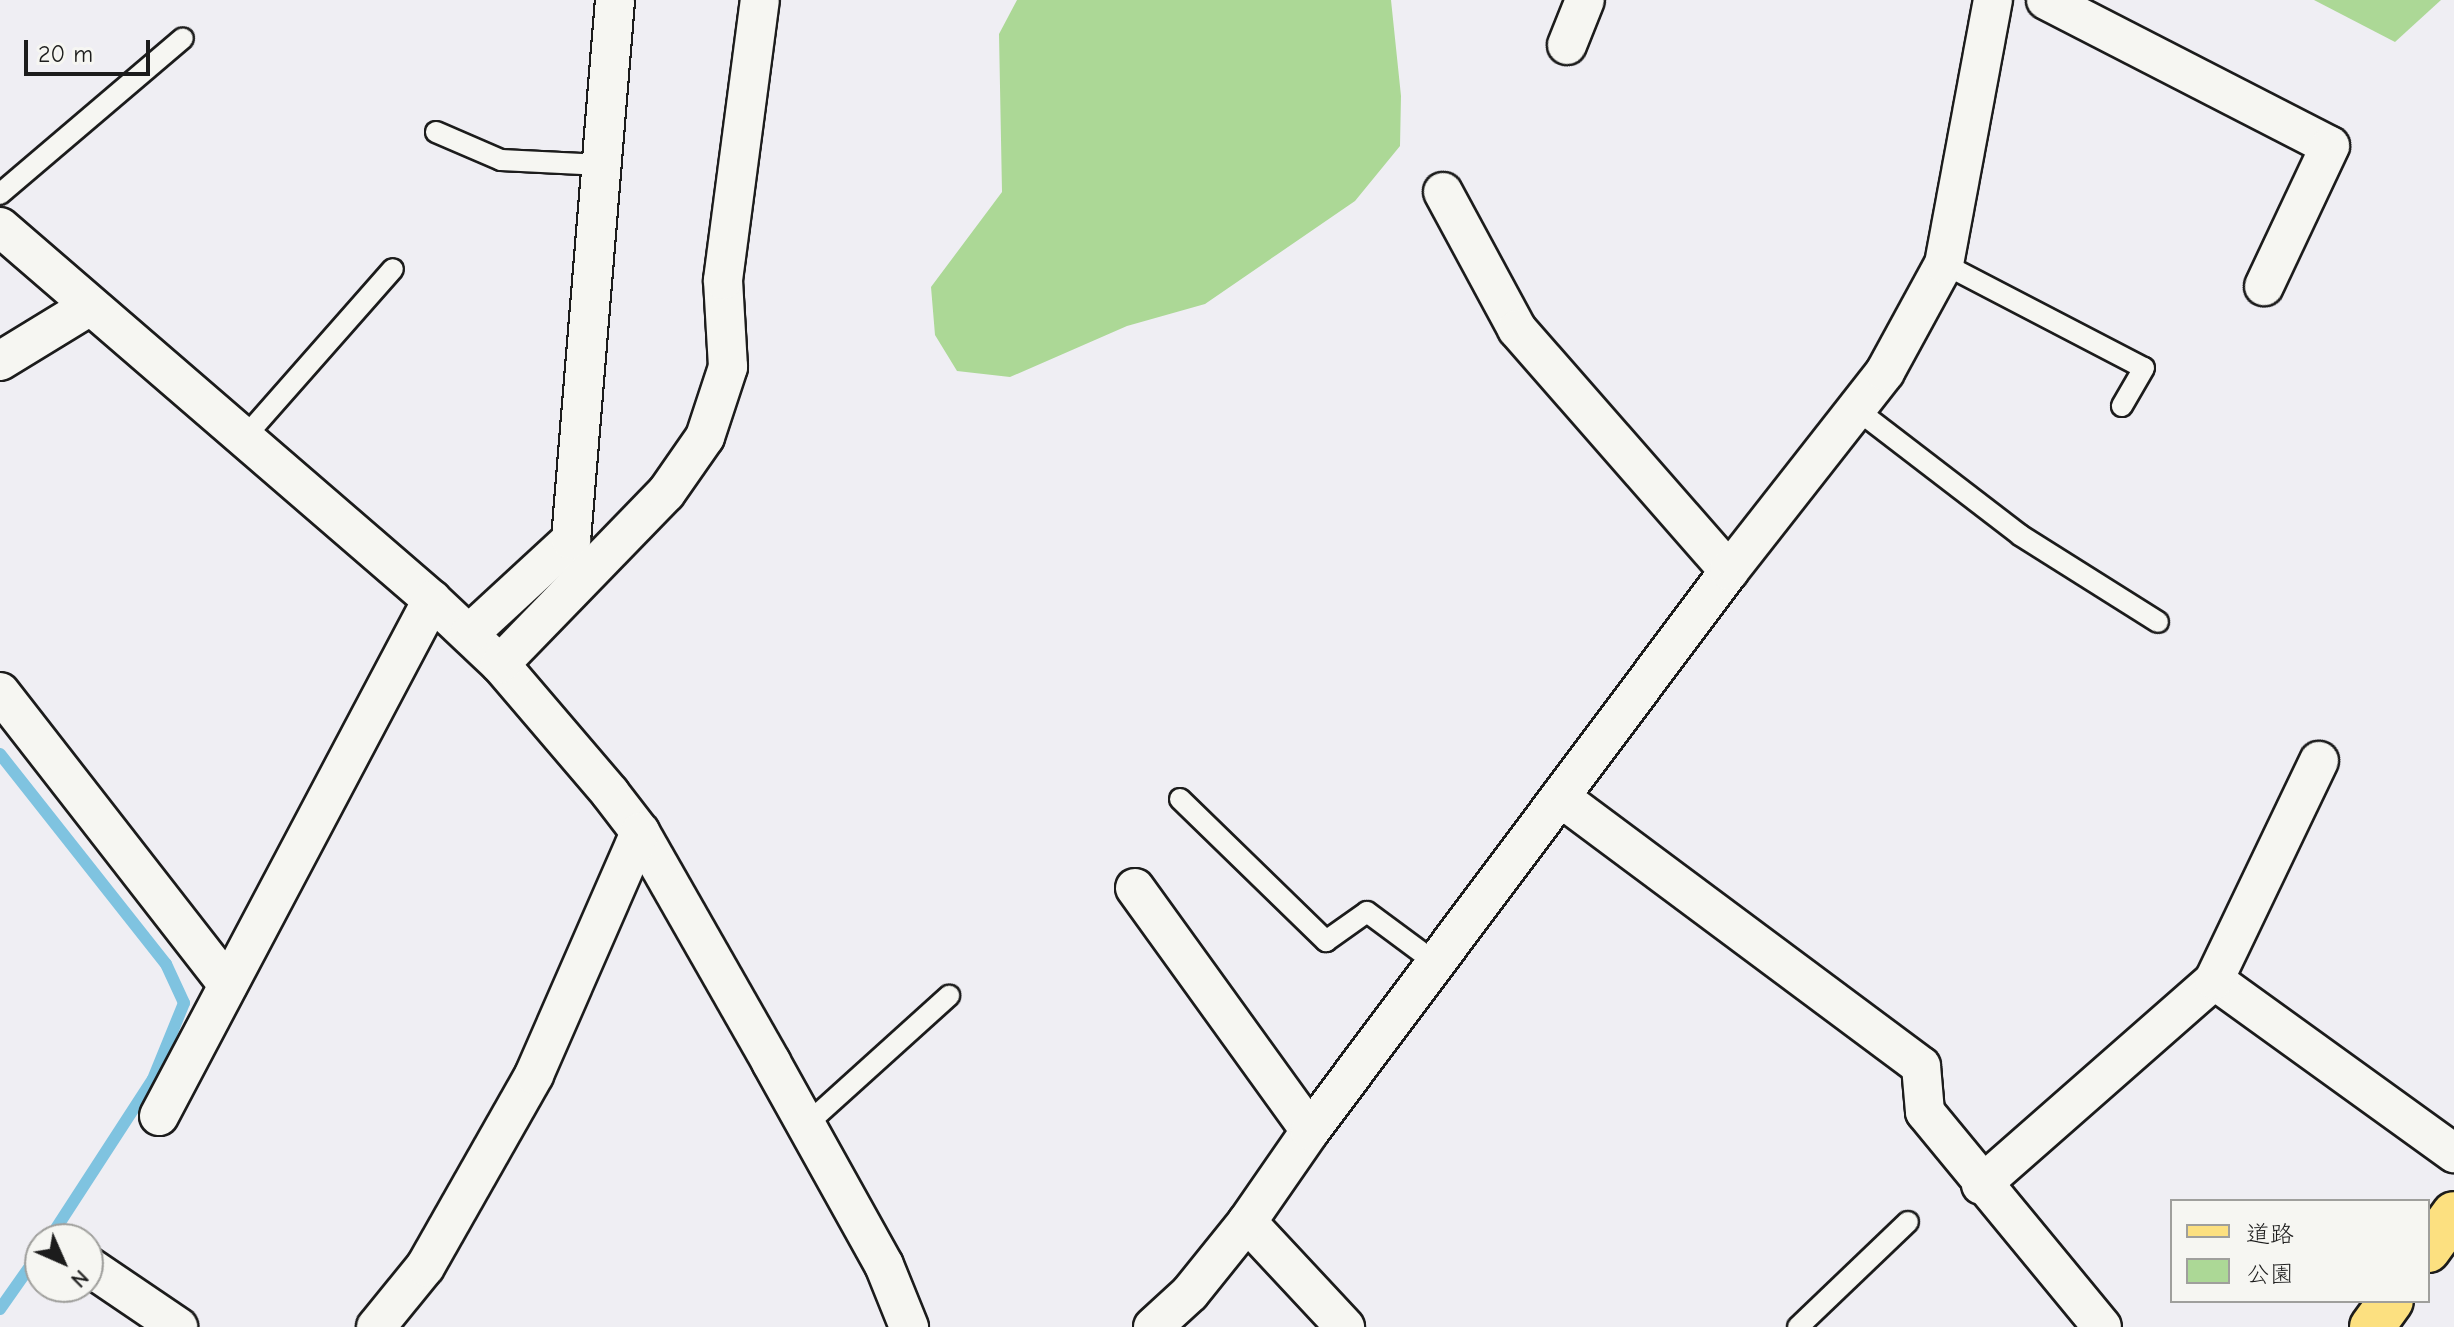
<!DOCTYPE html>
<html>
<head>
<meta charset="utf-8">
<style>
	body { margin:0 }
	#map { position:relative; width:2454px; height:1327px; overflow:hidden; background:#efeef3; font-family:"Comic Neue","Klee One",sans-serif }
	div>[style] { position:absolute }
	.green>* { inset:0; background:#acd896 }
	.stream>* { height:12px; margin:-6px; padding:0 6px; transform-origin:6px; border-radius:6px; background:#7fc3e0 }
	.roads { filter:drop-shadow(2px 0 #1c1c1c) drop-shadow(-2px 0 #1c1c1c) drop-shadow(0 2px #1c1c1c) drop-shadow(0 -2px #1c1c1c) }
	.service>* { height:20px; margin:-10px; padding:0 10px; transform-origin:10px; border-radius:10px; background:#f6f6f2 }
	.minor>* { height:38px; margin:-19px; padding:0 19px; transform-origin:19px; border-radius:19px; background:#f6f6f2 }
	.primary>* { height:44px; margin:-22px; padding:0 22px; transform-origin:22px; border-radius:22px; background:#fce080 }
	span { translate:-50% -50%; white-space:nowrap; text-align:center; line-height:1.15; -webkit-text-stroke:8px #f6f6f2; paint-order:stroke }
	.legend { position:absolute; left:2170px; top:1199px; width:260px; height:104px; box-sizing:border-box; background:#f6f6f2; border:2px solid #9f9f9c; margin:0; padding:10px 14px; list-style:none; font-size:24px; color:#1c1c1c }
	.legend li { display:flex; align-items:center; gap:16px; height:40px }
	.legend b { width:40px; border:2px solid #9f9f9c }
	.north { position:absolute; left:24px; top:1223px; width:80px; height:80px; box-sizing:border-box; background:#f6f6f2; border:2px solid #9f9f9c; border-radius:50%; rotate:135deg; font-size:22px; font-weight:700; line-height:32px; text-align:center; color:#1c1c1c }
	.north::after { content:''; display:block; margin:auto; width:28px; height:36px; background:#1c1c1c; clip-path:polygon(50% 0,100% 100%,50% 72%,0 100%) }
	.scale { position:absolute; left:24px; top:40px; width:126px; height:36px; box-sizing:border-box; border:4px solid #1c1c1c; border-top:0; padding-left:10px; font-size:24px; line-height:28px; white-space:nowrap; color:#1c1c1c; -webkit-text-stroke:6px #f6f6f2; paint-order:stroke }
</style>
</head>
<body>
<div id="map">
	<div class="green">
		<div style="clip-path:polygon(1017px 0,1391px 0,1401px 96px,1400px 146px,1355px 201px,1205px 304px,1127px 326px,1010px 377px,957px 371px,935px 335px,931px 287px,1002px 192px,999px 34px)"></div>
		<div style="clip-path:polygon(2314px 0,2441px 0,2395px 42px)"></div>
	</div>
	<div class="stream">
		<div style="left:0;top:754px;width:268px;rotate:51.7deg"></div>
		<div style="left:166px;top:964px;width:43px;rotate:65.2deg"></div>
		<div style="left:184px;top:1003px;width:82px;rotate:112.2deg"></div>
		<div style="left:153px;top:1079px;width:191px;rotate:123deg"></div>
		<div style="left:0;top:1309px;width:70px;rotate:-54.9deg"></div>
	</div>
	<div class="roads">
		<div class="service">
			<div style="left:436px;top:132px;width:71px;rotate:23.3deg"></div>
			<div style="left:501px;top:160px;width:101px;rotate:2.8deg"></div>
			<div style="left:0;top:194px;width:240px;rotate:-40.4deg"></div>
			<div style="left:1944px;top:264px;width:225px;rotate:27.5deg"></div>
			<div style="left:2144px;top:368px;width:44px;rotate:120.1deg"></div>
			<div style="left:1856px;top:409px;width:207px;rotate:37.5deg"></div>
			<div style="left:2020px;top:535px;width:163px;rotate:32.2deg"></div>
			<div style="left:244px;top:438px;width:225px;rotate:-48.6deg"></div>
			<div style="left:1180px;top:799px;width:204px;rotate:44.2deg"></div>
			<div style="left:1326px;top:941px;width:50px;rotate:-35.3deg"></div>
			<div style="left:1367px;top:912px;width:86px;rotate:36.5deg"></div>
			<div style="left:806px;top:1125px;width:193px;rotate:-42.1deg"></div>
			<div style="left:1798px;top:1327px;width:152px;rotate:-43.7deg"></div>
		</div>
		<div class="minor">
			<div style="left:2046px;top:0;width:319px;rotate:27.2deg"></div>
			<div style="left:2330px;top:146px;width:155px;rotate:115.2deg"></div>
			<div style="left:1567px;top:45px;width:48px;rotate:-68.2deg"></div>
			<div style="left:1443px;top:192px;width:156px;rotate:61.6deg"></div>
			<div style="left:1517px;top:329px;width:322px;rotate:48.8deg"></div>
			<div style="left:0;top:227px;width:571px;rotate:40.81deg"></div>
			<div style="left:432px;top:600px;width:93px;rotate:43.3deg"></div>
			<div style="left:500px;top:664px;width:170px;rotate:49.5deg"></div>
			<div style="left:610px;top:793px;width:49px;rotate:52.4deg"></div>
			<div style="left:640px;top:832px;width:265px;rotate:60.3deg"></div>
			<div style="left:771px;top:1062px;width:232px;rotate:60.9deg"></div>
			<div style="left:884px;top:1265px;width:67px;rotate:68deg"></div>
			<div style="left:0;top:361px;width:105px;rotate:-31.4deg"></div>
			<div style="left:469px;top:634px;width:139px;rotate:-42.7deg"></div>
			<div style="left:571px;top:540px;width:542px;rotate:-85.34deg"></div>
			<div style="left:500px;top:664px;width:238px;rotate:-45.9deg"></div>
			<div style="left:666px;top:493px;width:68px;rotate:-55.1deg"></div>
			<div style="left:705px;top:437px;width:74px;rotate:-71.8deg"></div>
			<div style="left:728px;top:367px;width:87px;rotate:-93.3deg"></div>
			<div style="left:723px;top:280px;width:282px;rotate:-82.5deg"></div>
			<div style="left:0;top:692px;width:371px;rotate:52.1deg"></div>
			<div style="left:1560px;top:797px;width:450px;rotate:36.7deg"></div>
			<div style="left:1921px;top:1066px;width:46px;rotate:85deg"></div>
			<div style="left:1925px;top:1112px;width:278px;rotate:50.5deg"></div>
			<div style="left:1135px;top:888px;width:299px;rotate:54.2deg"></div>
			<div style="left:2214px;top:980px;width:296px;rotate:35.8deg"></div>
			<div style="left:159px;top:1116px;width:584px;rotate:-62.12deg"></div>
			<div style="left:1981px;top:1185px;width:310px;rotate:-41.3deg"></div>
			<div style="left:2214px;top:980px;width:243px;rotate:-64.4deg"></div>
			<div style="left:1247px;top:1222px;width:144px;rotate:47deg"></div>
			<div style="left:88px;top:1266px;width:109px;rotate:34.1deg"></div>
			<div style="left:376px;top:1327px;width:77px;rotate:-50.8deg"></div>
			<div style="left:425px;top:1267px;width:221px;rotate:-60.4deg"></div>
			<div style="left:534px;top:1075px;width:265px;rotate:-66.4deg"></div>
			<div style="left:1153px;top:1327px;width:50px;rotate:-42.6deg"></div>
			<div style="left:1190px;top:1293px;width:91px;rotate:-51.2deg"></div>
			<div style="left:1247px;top:1222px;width:111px;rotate:-55.3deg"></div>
			<div style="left:1310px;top:1131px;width:699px;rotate:-53.2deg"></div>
			<div style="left:1729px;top:571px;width:253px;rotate:-51.9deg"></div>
			<div style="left:1885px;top:372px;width:123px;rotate:-61.4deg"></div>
			<div style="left:1944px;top:264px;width:269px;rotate:-79.5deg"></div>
		</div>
		<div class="primary">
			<div style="left:2428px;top:1250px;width:44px;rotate:-54.2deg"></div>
			<div style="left:2372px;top:1327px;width:32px;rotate:-54deg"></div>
		</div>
	</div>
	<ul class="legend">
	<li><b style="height:10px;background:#fce080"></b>道路</li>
	<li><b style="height:22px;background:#acd896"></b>公園</li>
	</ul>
	<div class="north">N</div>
	<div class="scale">20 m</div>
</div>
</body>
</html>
